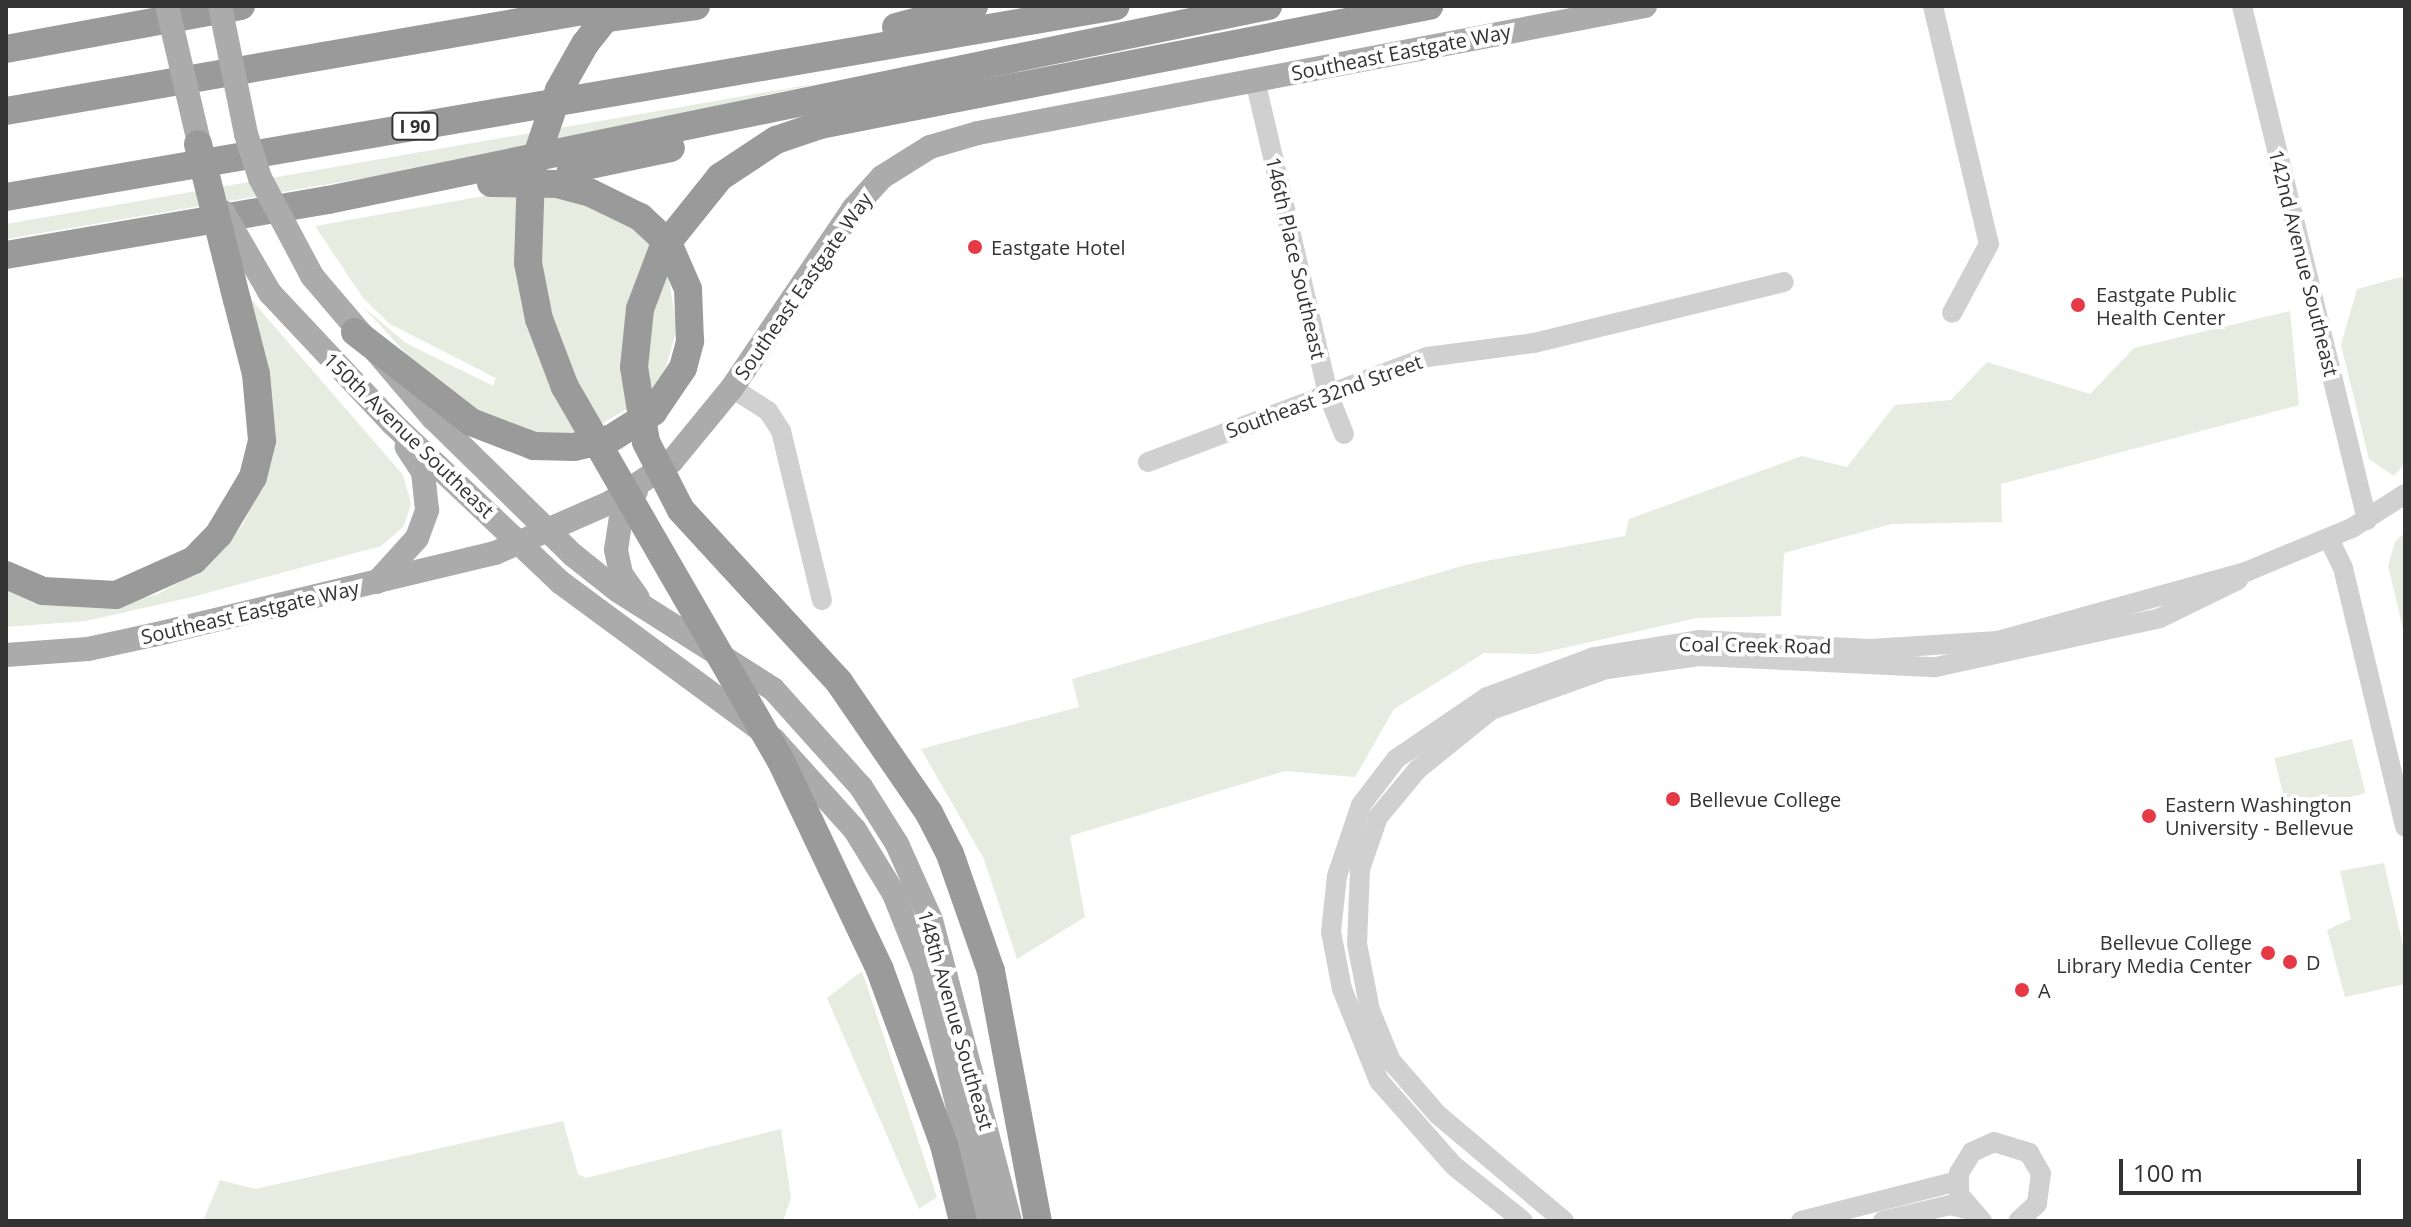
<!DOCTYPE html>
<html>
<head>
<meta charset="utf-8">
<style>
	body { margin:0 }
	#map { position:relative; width:2411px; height:1227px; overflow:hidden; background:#fff; font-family:"Open Sans",sans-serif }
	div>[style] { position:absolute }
	.green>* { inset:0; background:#e6ecdf; transform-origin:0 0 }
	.minor>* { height:20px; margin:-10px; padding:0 10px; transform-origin:10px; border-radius:10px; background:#d0d0d0 }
	.major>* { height:24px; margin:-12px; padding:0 12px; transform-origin:12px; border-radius:12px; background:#ababab }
	.highway>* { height:28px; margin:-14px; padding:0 14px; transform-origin:14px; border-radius:14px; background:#9a9a9a }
	.major-bridge>* { height:24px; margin:-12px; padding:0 12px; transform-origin:12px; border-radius:12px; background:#ababab }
	.highway-bridge>* { height:28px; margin:-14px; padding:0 14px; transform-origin:14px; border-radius:14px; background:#9a9a9a }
	.dots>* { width:22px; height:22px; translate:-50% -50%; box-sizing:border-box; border:4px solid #fff; border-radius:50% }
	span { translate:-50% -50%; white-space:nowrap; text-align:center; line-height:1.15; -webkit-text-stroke:8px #fff; paint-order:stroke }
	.shield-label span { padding:2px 6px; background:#fff; border:2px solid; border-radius:6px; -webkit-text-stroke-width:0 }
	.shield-label { font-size:18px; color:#333; font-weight:700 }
	.street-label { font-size:20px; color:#333 }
	.poi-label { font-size:20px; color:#333 }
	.left { translate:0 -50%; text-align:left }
	.right { translate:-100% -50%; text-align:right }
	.frame { position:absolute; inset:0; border:8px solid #333; pointer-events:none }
	.scale { position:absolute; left:2119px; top:1159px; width:242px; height:36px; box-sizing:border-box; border:4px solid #333; border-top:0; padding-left:10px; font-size:24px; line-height:28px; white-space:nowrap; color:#333; -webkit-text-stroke:6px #fff; paint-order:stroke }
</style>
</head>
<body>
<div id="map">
	<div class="green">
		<div style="clip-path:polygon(825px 82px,464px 161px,6px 239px,6px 224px)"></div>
		<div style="clip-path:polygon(501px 193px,572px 200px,616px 216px,645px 239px,667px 269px,677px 328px,666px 367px,647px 397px,579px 437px,549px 440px,466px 407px,417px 365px,362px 306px,406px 343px,493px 386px,496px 378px,390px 324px,363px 298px,315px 226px)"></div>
		<div style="clip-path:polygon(2405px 276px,2405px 463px,2394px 476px,2369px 459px,2341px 345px,2357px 289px)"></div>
		<div style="clip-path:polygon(250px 298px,403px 475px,411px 504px,404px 526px,381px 546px,192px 597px,86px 621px,6px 627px,6px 588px,54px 605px,121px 604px,158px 594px,201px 570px,243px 525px,267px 473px)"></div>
		<div style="clip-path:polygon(2290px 311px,2299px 405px,2001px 484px,2002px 522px,1892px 524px,1784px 553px,1781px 616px,1697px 618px,1537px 654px,1484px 653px,1394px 709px,1355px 777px,1285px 771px,1070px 836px,1085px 917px,1017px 959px,984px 859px,921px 749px,1079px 707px,1072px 679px,1469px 564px,1625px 536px,1629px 519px,1802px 456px,1847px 467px,1895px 405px,1951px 400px,1987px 362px,2090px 394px,2134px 348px)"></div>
		<div style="clip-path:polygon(2405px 532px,2405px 637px,2388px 566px,2395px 542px)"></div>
		<div style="left:2352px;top:739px;width:56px;height:80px;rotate:76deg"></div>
		<div style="clip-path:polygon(2384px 863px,2405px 954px,2405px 984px,2345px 997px,2327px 930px,2351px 919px,2340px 871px)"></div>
		<div style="clip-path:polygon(862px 971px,937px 1197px,919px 1209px,827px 998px)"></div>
		<div style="clip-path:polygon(563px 1121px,578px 1174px,586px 1178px,781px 1129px,791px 1198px,783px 1221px,203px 1221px,220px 1180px,255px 1189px)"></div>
	</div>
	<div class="minor">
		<div style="left:1933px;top:6px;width:244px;rotate:76.8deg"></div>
		<div style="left:1989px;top:244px;width:78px;rotate:118.2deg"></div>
		<div style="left:2242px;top:6px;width:529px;rotate:76.33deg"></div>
		<div style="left:1255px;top:80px;width:322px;rotate:76.9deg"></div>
		<div style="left:1328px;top:394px;width:43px;rotate:68.2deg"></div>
		<div style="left:732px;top:388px;width:43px;rotate:32.6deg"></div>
		<div style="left:768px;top:411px;width:24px;rotate:57deg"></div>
		<div style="left:781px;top:431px;width:174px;rotate:76.4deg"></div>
		<div style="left:1148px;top:462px;width:298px;rotate:-20.6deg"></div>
		<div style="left:1427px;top:357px;width:108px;rotate:-7.5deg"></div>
		<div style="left:1534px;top:343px;width:257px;rotate:-13.7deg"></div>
		<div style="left:2329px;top:539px;width:32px;rotate:64deg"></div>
		<div style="left:2343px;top:568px;width:266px;rotate:76.5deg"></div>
		<div style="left:1523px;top:1221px;width:88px;rotate:-141.4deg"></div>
		<div style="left:1454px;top:1166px;width:113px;rotate:-131.4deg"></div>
		<div style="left:1379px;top:1081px;width:99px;rotate:-111.9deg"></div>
		<div style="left:1342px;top:989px;width:58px;rotate:-100.9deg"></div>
		<div style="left:1331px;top:932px;width:56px;rotate:-83.9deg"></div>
		<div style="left:1337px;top:876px;width:75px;rotate:-71.3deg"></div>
		<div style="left:1361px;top:805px;width:58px;rotate:-52.7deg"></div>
		<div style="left:1396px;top:759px;width:110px;rotate:-34.3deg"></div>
		<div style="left:1487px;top:697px;width:114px;rotate:-20.5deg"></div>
		<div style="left:1594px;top:657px;width:106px;rotate:-9.2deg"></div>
		<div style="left:1699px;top:640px;width:171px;rotate:3deg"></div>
		<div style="left:1870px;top:649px;width:128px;rotate:-3.6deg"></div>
		<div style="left:1998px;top:641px;width:260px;rotate:-15.6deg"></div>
		<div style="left:2248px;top:571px;width:113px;rotate:-22.5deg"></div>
		<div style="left:2352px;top:528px;width:63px;rotate:-32.7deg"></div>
		<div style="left:1564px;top:1221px;width:165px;rotate:-139.9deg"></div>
		<div style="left:1438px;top:1115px;width:72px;rotate:-131deg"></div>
		<div style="left:1391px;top:1061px;width:55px;rotate:-112.4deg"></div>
		<div style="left:1370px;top:1010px;width:67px;rotate:-101.1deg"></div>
		<div style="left:1357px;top:944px;width:75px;rotate:-87.7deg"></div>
		<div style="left:1360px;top:869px;width:55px;rotate:-70.9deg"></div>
		<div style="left:1378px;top:817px;width:61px;rotate:-50.3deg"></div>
		<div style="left:1417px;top:770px;width:95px;rotate:-39deg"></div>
		<div style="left:1491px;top:710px;width:123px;rotate:-19.5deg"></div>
		<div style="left:1607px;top:669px;width:93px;rotate:-8deg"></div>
		<div style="left:1699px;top:656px;width:237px;rotate:2.7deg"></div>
		<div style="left:1936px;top:667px;width:229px;rotate:-12.3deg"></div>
		<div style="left:2160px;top:618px;width:87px;rotate:-26deg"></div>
		<div style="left:1801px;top:1221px;width:162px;rotate:-14.3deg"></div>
		<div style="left:1883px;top:1221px;width:69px;rotate:-13.4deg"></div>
		<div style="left:1950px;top:1205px;width:16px;rotate:14deg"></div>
		<div style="left:1982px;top:1221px;width:35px;rotate:-131deg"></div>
		<div style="left:1959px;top:1195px;width:22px;rotate:-90deg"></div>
		<div style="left:1959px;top:1173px;width:25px;rotate:-58deg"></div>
		<div style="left:1972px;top:1152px;width:24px;rotate:-24deg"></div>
		<div style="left:1994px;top:1142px;width:37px;rotate:17deg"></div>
		<div style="left:2029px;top:1153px;width:24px;rotate:60deg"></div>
		<div style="left:2041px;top:1174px;width:30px;rotate:98deg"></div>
		<div style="left:2037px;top:1204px;width:25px;rotate:138deg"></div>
	</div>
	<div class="major">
		<div style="left:312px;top:276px;width:187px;rotate:49.6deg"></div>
		<div style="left:433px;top:418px;width:196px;rotate:44.4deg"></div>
		<div style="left:573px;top:555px;width:56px;rotate:38.5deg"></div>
		<div style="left:617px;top:590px;width:185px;rotate:32.4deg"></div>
		<div style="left:773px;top:689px;width:132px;rotate:48.1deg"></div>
		<div style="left:861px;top:787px;width:67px;rotate:57.7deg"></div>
		<div style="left:897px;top:844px;width:83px;rotate:65.9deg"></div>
		<div style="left:931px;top:920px;width:311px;rotate:75.3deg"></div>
		<div style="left:270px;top:293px;width:178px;rotate:46.8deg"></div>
		<div style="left:392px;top:423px;width:231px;rotate:43.4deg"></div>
		<div style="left:560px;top:582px;width:266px;rotate:36.4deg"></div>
		<div style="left:774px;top:740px;width:121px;rotate:48deg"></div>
		<div style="left:855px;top:830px;width:75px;rotate:58.6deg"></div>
		<div style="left:894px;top:894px;width:81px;rotate:68.2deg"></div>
		<div style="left:924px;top:969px;width:260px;rotate:76.2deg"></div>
		<div style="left:636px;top:491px;width:24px;rotate:126deg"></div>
		<div style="left:622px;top:510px;width:40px;rotate:98.5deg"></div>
		<div style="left:616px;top:550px;width:25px;rotate:78deg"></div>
		<div style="left:621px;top:574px;width:29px;rotate:55deg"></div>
		<div style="left:377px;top:582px;width:59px;rotate:-47.7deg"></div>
		<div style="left:417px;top:538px;width:30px;rotate:-70deg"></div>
		<div style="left:427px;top:510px;width:38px;rotate:-96deg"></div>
		<div style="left:423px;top:472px;width:30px;rotate:-123deg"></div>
		<div style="left:6px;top:655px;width:82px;rotate:-4.2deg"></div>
		<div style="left:88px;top:649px;width:66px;rotate:-12.2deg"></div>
		<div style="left:153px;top:635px;width:352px;rotate:-13.5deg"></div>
		<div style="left:495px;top:553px;width:127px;rotate:-23.7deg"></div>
		<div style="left:611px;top:502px;width:73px;rotate:-33.9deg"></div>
		<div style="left:672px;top:461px;width:94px;rotate:-50.6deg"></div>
		<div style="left:732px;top:388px;width:216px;rotate:-55.9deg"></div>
		<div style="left:853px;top:209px;width:43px;rotate:-47.8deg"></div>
		<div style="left:882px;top:177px;width:57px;rotate:-32deg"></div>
		<div style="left:930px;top:147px;width:50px;rotate:-16.3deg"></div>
		<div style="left:978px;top:133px;width:679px;rotate:-10.78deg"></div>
	</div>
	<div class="highway">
		<div style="left:594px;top:20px;width:103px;rotate:-7.8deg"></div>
		<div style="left:896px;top:27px;width:81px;rotate:-15.1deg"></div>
		<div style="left:6px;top:49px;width:239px;rotate:-10.4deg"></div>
		<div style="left:6px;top:111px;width:615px;rotate:-9.83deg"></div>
		<div style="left:571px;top:169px;width:102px;rotate:-11.9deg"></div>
		<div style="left:720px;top:177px;width:67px;rotate:-33.5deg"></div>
		<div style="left:776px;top:140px;width:46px;rotate:-18.8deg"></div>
		<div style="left:820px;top:125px;width:621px;rotate:-11.06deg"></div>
		<div style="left:6px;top:197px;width:1126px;rotate:-9.76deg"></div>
		<div style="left:6px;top:255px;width:327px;rotate:-9.7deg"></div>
		<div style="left:328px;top:200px;width:960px;rotate:-11.66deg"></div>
		<div style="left:355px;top:332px;width:147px;rotate:37.8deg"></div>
		<div style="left:471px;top:422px;width:67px;rotate:20.9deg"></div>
		<div style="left:534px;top:446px;width:40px;rotate:1.4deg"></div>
		<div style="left:574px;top:447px;width:37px;rotate:-13deg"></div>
		<div style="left:610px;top:439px;width:51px;rotate:-32.1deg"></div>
		<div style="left:653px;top:412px;width:53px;rotate:-55.7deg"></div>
		<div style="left:683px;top:368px;width:28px;rotate:-75deg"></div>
		<div style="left:690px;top:341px;width:52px;rotate:-92.2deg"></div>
		<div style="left:688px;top:289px;width:50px;rotate:-113.5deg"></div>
		<div style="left:668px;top:243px;width:38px;rotate:-137deg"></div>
		<div style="left:640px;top:217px;width:55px;rotate:-153.9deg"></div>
		<div style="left:591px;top:193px;width:34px;rotate:-165deg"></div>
		<div style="left:558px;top:184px;width:67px;rotate:-179.1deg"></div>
		<div style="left:6px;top:575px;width:40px;rotate:23.4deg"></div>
		<div style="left:43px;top:591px;width:73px;rotate:3.1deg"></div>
		<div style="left:116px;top:595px;width:85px;rotate:-24.2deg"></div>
		<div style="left:194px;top:560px;width:36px;rotate:-46deg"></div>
		<div style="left:219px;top:534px;width:66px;rotate:-59.2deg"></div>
		<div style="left:253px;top:477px;width:38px;rotate:-76deg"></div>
		<div style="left:262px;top:440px;width:66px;rotate:-95.2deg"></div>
		<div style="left:256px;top:374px;width:76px;rotate:-104.4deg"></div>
		<div style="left:929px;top:813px;width:46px;rotate:62.9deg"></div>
		<div style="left:950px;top:854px;width:124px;rotate:70.7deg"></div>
		<div style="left:991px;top:971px;width:254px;rotate:79.4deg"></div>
		<div style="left:880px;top:970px;width:186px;rotate:69.9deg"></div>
		<div style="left:944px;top:1145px;width:78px;rotate:76deg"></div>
	</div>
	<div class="major-bridge">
		<div style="left:167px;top:6px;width:157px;rotate:76.8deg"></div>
		<div style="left:220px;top:6px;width:131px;rotate:78.5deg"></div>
		<div style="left:246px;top:134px;width:46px;rotate:72.3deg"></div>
		<div style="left:260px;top:178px;width:111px;rotate:62deg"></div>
		<div style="left:223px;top:212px;width:94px;rotate:59.9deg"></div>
	</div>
	<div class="highway-bridge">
		<div style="left:615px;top:6px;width:48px;rotate:128.3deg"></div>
		<div style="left:585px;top:44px;width:53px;rotate:119.5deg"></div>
		<div style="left:559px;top:90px;width:88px;rotate:108.6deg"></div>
		<div style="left:531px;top:173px;width:90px;rotate:91.9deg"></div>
		<div style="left:528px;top:263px;width:57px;rotate:78.9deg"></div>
		<div style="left:539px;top:319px;width:73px;rotate:69.1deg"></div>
		<div style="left:565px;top:387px;width:430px;rotate:60deg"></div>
		<div style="left:780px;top:759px;width:233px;rotate:64.6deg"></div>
		<div style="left:198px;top:144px;width:161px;rotate:76deg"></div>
		<div style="left:720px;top:177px;width:91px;rotate:128.8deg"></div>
		<div style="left:663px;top:248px;width:65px;rotate:110.7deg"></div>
		<div style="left:640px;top:309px;width:58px;rotate:95.9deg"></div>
		<div style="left:634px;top:367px;width:76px;rotate:80.9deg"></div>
		<div style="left:646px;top:442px;width:76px;rotate:62.8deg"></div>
		<div style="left:681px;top:510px;width:234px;rotate:47.4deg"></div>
		<div style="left:839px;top:682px;width:159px;rotate:55.5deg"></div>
	</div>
	<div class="dots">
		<div style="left:975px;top:247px;background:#e63946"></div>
		<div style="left:2078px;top:305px;background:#e63946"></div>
		<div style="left:1673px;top:799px;background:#e63946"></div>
		<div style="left:2149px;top:816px;background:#e63946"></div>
		<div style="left:2268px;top:953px;background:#e63946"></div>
		<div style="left:2290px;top:962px;background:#e63946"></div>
		<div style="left:2022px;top:990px;background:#e63946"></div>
	</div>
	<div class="shield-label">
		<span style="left:415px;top:126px">I 90</span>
	</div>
	<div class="street-label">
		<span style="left:1401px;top:52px;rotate:-11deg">Southeast Eastgate Way</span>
		<span style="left:1296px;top:258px;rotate:77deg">146th Place Southeast</span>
		<span style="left:2304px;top:263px;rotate:76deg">142nd Avenue Southeast</span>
		<span style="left:803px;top:286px;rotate:-55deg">Southeast Eastgate Way</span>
		<span style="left:1324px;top:396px;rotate:-20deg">Southeast 32nd Street</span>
		<span style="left:409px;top:435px;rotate:44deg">150th Avenue Southeast</span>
		<span style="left:250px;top:612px;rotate:-13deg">Southeast Eastgate Way</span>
		<span style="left:1755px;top:645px;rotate:1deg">Coal Creek Road</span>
		<span style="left:956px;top:1020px;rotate:74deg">148th Avenue Southeast</span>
	</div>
	<div class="poi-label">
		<span class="left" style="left:991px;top:247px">Eastgate Hotel</span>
		<span class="left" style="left:2096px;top:306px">Eastgate Public<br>Health Center</span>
		<span class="left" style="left:1689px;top:799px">Bellevue College</span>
		<span class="left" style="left:2165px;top:816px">Eastern Washington<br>University - Bellevue</span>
		<span class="right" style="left:2252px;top:954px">Bellevue College<br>Library Media Center</span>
		<span class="left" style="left:2306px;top:962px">D</span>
		<span class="left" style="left:2038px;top:990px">A</span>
	</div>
	<div class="frame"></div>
	<div class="scale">100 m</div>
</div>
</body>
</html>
